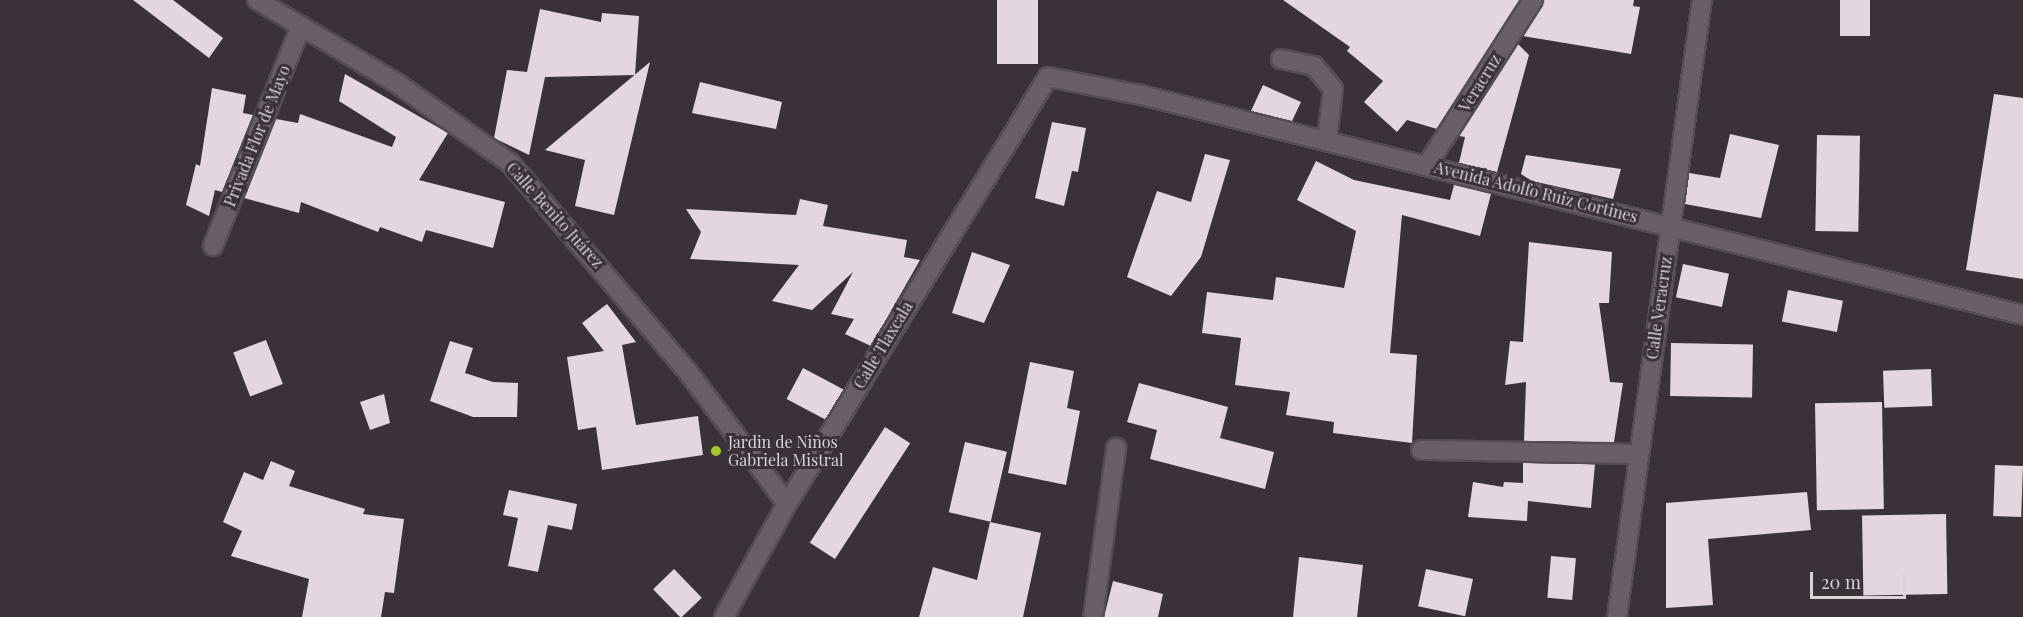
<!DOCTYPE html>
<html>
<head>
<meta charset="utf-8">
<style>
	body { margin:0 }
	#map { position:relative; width:2023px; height:617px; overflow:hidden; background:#3b3139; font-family:"Playfair Display",serif }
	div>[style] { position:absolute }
	.building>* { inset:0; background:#e3d6e0; transform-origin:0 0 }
	.roads { filter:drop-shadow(2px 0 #554d54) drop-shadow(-2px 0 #554d54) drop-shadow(0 2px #554d54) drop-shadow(0 -2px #554d54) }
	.minor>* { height:18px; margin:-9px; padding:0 9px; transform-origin:9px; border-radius:9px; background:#6a5f68 }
	.dots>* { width:16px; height:16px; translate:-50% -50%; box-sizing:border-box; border:3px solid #3b3139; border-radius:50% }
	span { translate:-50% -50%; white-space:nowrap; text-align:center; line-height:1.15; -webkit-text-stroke:6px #3b3139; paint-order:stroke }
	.street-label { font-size:16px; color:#d9d3d8 }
	.poi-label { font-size:16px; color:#d9d3d8 }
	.left { translate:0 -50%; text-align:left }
	.scale { position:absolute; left:1810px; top:572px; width:96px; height:27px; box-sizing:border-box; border:3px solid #d9d3d8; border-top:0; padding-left:8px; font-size:18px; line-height:21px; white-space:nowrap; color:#d9d3d8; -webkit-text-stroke:4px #3b3139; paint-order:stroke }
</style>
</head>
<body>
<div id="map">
	<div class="building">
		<div style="clip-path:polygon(133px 0,173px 0,223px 38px,209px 58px)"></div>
		<div style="left:997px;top:0;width:41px;height:64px"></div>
		<div style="clip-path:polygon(1283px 0,1520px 0,1437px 129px,1407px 120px,1397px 132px,1364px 102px,1383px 81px,1347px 51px,1350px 47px)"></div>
		<div style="clip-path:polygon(1544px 0,1634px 0,1633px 6px,1640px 7px,1631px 54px,1523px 36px)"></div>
		<div style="left:1840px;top:0;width:30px;height:36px"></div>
		<div style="clip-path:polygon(540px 9px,601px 22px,602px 13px,639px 16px,635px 75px,545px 77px,529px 155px,494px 138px,507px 70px,527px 72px)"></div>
		<div style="clip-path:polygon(1518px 44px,1529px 55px,1497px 172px,1459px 163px,1465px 137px,1459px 136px)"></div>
		<div style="clip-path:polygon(650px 62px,614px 215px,575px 206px,585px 160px,545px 150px)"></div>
		<div style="clip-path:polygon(345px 74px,448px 133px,419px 180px,505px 202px,493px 248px,426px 230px,422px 242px,380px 227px,378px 232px,301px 202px,299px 213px,244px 198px,276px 119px,298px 123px,300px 114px,392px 147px,396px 137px,339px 101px)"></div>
		<div style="clip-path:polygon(700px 82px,782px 102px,776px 129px,692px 113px)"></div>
		<div style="clip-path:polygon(1263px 85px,1301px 102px,1292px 121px,1251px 111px)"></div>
		<div style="clip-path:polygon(212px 88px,246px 95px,243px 113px,253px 115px,222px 192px,215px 190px,209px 216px,186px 205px,196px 164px,200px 166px)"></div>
		<div style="clip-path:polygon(1994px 94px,2023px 98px,2023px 279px,1966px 270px)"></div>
		<div style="clip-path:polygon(1052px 122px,1086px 128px,1078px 172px,1072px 171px,1064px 206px,1035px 198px)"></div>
		<div style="clip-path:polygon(1730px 134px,1779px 145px,1761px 218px,1685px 204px,1689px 173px,1720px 178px)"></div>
		<div style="left:1817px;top:135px;width:43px;height:96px;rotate:1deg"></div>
		<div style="clip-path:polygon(1205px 154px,1230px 160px,1201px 257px,1171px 296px,1127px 277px,1157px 191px,1191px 202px)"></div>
		<div style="clip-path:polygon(1526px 155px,1621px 169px,1613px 199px,1532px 181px,1521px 174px)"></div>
		<div style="clip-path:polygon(1316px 161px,1354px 180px,1450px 200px,1454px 185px,1491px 194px,1480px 236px,1402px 215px,1390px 353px,1417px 355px,1412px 443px,1333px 433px,1334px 422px,1286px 415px,1290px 392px,1235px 385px,1241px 338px,1202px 333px,1207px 292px,1273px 300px,1276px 277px,1344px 288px,1356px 231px,1297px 200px)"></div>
		<div style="clip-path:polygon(800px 199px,828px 205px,823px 226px,907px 240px,904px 257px,920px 260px,871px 346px,845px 334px,854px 319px,831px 314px,853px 272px,812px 310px,772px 301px,799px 265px,690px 259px,701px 232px,686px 209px,796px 215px)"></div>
		<div style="clip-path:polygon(1529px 242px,1612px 252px,1609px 303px,1599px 303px,1610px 382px,1623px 383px,1614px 442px,1524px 441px,1526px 382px,1505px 385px,1510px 341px,1523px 342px)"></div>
		<div style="clip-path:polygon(972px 252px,1010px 265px,984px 323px,952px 313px)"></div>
		<div style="left:1683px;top:264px;width:47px;height:34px;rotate:12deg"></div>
		<div style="left:1788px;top:290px;width:56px;height:32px;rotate:11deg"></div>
		<div style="clip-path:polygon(607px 304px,636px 342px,622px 345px,636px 425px,698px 416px,703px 455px,602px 470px,596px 427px,578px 430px,567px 357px,604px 351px,582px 323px)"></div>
		<div style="left:266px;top:340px;width:47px;height:35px;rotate:69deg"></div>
		<div style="clip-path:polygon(450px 341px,473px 348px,465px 373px,493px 382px,518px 383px,517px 417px,473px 417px,430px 401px)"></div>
		<div style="left:1671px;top:343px;width:82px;height:53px;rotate:1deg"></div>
		<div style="clip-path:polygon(1030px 362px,1074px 371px,1067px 408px,1080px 411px,1066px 485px,1008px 473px)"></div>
		<div style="left:803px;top:368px;width:47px;height:35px;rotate:28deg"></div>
		<div style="left:1931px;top:369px;width:37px;height:48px;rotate:88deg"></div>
		<div style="clip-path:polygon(1139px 383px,1228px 407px,1220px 438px,1274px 452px,1265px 489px,1150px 459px,1157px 430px,1127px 422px)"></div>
		<div style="clip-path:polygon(384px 394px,390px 423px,370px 430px,360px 402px)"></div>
		<div style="left:1882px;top:402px;width:107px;height:67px;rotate:89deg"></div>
		<div style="left:885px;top:427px;width:30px;height:138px;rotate:33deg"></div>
		<div style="left:965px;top:442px;width:43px;height:72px;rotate:13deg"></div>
		<div style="clip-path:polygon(271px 461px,295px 471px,289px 486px,365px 509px,363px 514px,404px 519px,394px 593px,385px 592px,381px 617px,302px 617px,309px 579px,231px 556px,242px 531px,223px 522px,244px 472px,263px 480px)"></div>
		<div style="clip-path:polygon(1523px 463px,1595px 464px,1591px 508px,1528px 501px,1527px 521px,1468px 517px,1473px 482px,1503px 487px,1504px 482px,1523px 483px)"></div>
		<div style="left:1995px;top:465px;width:28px;height:51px;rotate:2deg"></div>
		<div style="clip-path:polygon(509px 490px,577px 504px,572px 530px,548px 525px,538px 572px,508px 566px,518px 518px,503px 515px)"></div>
		<div style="clip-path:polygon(1807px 492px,1811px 530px,1708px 539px,1713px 605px,1666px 608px,1666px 503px)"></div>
		<div style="left:1946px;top:514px;width:80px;height:84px;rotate:89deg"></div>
		<div style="clip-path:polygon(990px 522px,1041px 533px,1023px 617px,919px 617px,933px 567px,977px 580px)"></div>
		<div style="left:1551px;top:556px;width:25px;height:42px;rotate:5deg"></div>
		<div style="clip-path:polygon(1299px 557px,1363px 565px,1357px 617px,1293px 617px)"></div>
		<div style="left:674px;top:569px;width:40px;height:29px;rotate:46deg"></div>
		<div style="left:1426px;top:569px;width:48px;height:38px;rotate:12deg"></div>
		<div style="clip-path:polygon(1113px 581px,1163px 594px,1158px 617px,1104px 617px)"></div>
	</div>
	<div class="roads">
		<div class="minor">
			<div style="left:257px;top:0;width:164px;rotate:30.8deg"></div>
			<div style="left:398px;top:84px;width:137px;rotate:35.2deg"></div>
			<div style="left:510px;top:163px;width:275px;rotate:49.6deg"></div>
			<div style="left:688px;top:372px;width:165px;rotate:53.1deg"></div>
			<div style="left:1281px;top:59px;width:34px;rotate:12deg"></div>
			<div style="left:1314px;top:66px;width:30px;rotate:50deg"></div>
			<div style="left:1333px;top:89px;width:52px;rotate:96.6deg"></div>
			<div style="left:1427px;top:165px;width:196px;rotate:-57.3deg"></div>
			<div style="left:213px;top:246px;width:237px;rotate:-68.2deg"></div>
			<div style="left:1421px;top:450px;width:218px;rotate:1.1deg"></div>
			<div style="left:724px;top:617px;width:129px;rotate:-60.9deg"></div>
			<div style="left:787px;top:504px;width:500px;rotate:-58.57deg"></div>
			<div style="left:1048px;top:77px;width:95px;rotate:11deg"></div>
			<div style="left:1141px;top:95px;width:909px;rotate:14.01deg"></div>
			<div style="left:1093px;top:617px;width:171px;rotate:-82.2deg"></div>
			<div style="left:1617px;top:617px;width:623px;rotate:-82.16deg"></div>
		</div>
	</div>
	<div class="dots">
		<div style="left:716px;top:451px;background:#a2c927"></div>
	</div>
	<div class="street-label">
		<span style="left:1480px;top:83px;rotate:-58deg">Veracruz</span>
		<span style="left:257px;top:136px;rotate:-68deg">Privada Flor de Mayo</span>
		<span style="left:1536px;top:192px;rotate:14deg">Avenida Adolfo Ruiz Cortines</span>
		<span style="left:555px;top:215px;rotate:48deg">Calle Benito Juárez</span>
		<span style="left:1659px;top:308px;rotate:-82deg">Calle Veracruz</span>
		<span style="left:883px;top:345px;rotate:-59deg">Calle Tlaxcala</span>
	</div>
	<div class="poi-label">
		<span class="left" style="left:728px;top:451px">Jardin de Niños<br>Gabriela Mistral</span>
	</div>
	<div class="scale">20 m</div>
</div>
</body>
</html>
